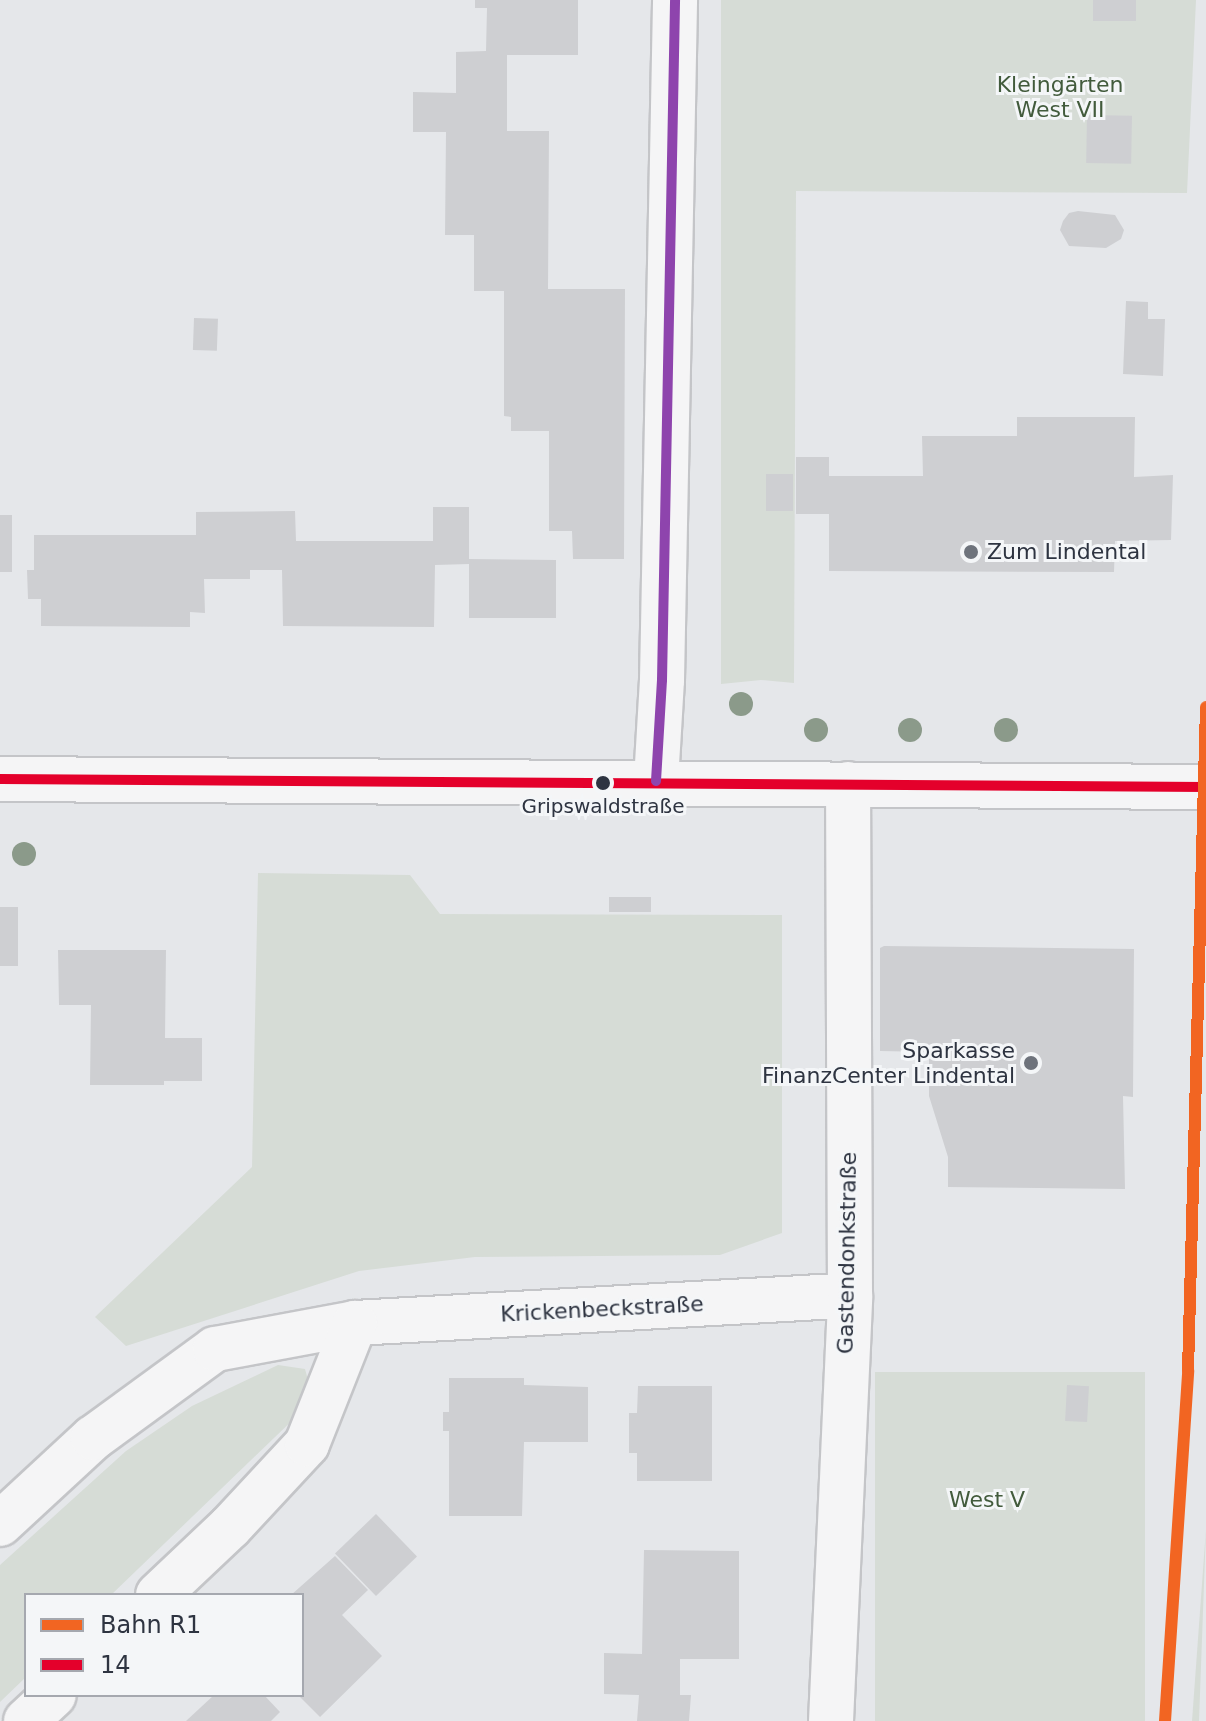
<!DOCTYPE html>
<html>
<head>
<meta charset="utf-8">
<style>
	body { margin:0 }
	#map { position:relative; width:1206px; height:1721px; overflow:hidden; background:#e5e7ea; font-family:"DejaVu Sans",sans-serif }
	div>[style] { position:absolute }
	.green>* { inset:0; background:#d6dcd6; transform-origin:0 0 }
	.building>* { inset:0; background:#cecfd2; transform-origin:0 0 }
	.roads { filter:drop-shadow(2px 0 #c4c5c8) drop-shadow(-2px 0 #c4c5c8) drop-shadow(0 2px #c4c5c8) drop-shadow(0 -2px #c4c5c8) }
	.minor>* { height:44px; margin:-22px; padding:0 22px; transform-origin:22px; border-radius:22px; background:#f5f5f6 }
	.tertiary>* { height:44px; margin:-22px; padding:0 22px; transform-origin:22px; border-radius:22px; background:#f5f5f6 }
	.bus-1>* { height:10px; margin:-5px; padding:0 5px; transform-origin:5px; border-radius:5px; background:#e4002b }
	.bus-2>* { height:10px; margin:-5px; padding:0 5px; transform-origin:5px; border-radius:5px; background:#8e44ad }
	.rail-1>* { height:12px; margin:-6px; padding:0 6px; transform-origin:6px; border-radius:6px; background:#f26522 }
	.trees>* { width:24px; height:24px; margin:-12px; border-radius:50%; background:#8b9a8a }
	.dots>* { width:22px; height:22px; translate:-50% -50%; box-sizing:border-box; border:4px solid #f4f6f8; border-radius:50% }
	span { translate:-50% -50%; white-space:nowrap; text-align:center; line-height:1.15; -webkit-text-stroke:6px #f4f6f8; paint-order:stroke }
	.bus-label { font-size:20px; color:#2e3441 }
	.park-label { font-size:22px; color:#425b3c }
	.poi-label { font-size:22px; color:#2e3441 }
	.left { translate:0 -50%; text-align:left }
	.right { translate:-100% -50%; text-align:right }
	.street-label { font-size:22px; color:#2e3441 }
	.legend { position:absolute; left:24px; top:1593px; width:280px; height:104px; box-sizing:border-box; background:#f4f6f8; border:2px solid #a5a8af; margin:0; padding:10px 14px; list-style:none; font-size:24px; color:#2e3441 }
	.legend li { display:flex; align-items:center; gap:16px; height:40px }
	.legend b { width:40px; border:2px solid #a5a8af }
</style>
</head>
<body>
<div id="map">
	<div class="green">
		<div style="clip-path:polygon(721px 0,1196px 0,1187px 193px,796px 191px,794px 683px,761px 680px,721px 684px)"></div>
		<div style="clip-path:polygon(258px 873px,410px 875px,440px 914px,782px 915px,782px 1233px,720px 1255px,475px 1257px,359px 1271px,126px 1346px,95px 1317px,252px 1167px)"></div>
		<div style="clip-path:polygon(278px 1365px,305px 1369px,310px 1387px,301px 1412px,111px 1595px,26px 1595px,26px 1677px,0 1702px,0 1565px,126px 1451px,192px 1406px)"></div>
		<div style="left:875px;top:1372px;width:270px;height:349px"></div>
		<div style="clip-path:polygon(1206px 1529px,1199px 1721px,1192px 1721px)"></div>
	</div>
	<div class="building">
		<div style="clip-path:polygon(475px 0,578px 0,578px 55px,507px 55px,507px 131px,549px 131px,548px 289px,625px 289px,624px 559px,573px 559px,572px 531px,549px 531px,549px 431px,511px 431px,511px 417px,504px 416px,504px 291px,474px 291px,474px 235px,445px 235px,446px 132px,413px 132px,413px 92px,456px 93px,456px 52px,486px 51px,487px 8px,475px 8px)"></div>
		<div style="left:1093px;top:0;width:43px;height:21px"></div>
		<div style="left:1087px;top:115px;width:45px;height:48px;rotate:1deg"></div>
		<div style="clip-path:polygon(1078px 211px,1115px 215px,1124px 230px,1121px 239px,1106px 248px,1069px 246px,1060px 230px,1063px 221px,1069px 213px)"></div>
		<div style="clip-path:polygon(1126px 301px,1148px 302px,1148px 319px,1165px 319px,1163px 376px,1123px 374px)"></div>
		<div style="left:194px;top:318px;width:24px;height:32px;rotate:2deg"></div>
		<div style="clip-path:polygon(1017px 417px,1135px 417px,1134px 477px,1173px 475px,1171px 540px,1115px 541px,1114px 572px,829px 571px,829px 514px,796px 514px,796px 457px,829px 457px,829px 476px,923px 476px,922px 436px,1017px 436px)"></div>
		<div style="left:766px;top:474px;width:27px;height:37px"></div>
		<div style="clip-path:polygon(433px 507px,469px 507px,469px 559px,556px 560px,556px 618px,469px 618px,469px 564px,435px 565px,434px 627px,283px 626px,282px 570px,250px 570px,250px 579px,204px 579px,205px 613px,190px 612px,190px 627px,41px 626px,41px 599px,28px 599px,27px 570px,34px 570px,34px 535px,196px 535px,196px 512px,295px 511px,296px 541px,433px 541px)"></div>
		<div style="left:0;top:515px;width:12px;height:57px"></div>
		<div style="left:609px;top:897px;width:42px;height:15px"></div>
		<div style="left:0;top:907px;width:18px;height:59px"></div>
		<div style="clip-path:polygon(884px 946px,1134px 949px,1133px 1097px,1123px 1096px,1125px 1189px,948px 1187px,948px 1157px,929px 1096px,929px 1052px,880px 1051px,880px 948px)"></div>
		<div style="clip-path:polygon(58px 950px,166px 950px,165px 1038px,202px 1038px,202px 1081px,164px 1081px,164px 1085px,90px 1085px,91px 1005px,59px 1005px)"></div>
		<div style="clip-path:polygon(449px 1378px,524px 1378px,524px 1385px,588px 1387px,588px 1442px,524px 1442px,522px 1516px,449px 1516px,449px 1431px,443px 1431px,443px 1412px,449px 1412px)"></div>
		<div style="left:1067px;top:1385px;width:22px;height:36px;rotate:3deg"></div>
		<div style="clip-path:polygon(638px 1386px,712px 1386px,712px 1481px,637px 1481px,637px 1453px,629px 1453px,629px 1413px,637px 1413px)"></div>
		<div style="left:376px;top:1514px;width:59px;height:57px;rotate:46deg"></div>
		<div style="clip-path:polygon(644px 1550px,739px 1551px,739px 1659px,680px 1659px,680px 1695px,691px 1695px,689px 1721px,637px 1721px,639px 1695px,604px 1694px,604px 1653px,642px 1654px)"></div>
		<div style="clip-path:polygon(335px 1556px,368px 1590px,342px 1615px,382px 1656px,320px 1717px,298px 1695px,302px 1695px,302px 1595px,291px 1595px)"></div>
		<div style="clip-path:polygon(214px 1695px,264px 1695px,280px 1712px,271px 1721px,186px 1721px)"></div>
	</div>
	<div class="roads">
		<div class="minor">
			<div style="left:656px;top:781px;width:101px;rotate:-86.6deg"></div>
			<div style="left:662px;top:680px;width:680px;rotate:-88.9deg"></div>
			<div style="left:0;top:1524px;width:127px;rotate:-42.8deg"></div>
			<div style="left:93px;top:1438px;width:151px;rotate:-36.1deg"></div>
			<div style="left:215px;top:1349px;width:142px;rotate:-10.5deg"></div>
			<div style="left:355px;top:1323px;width:496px;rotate:-3.2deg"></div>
			<div style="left:158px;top:1595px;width:99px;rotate:-43.4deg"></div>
			<div style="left:230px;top:1527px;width:113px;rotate:-47.1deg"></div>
			<div style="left:307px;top:1444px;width:130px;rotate:-68.4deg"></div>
			<div style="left:26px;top:1721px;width:38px;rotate:-43deg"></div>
			<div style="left:831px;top:1721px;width:426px;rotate:-87.4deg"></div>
			<div style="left:850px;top:1295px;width:511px;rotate:-90.22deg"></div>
		</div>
		<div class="tertiary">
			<div style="left:0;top:779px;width:1206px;rotate:0.38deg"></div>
		</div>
	</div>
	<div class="bus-1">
		<div style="left:0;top:779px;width:1206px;rotate:0.38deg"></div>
	</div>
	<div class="bus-2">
		<div style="left:656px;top:781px;width:101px;rotate:-86.6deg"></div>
		<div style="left:662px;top:680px;width:680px;rotate:-88.9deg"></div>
	</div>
	<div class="rail-1">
		<div style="left:1165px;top:1721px;width:351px;rotate:-86.2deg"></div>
		<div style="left:1188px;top:1371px;width:664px;rotate:-88.45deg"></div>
	</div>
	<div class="trees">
		<div style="left:741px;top:704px"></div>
		<div style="left:816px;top:730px"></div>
		<div style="left:910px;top:730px"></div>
		<div style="left:1006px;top:730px"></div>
		<div style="left:24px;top:854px"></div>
	</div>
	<div class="dots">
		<div style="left:971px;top:552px;background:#6e737c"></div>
		<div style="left:603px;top:783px;background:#2e3441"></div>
		<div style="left:1031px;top:1063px;background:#6e737c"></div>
	</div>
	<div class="bus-label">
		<span style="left:603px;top:806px">Gripswaldstraße</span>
	</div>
	<div class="park-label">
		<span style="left:1060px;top:97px">Kleingärten<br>West VII</span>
		<span style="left:987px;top:1500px">West V</span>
	</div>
	<div class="poi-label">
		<span class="left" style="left:987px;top:552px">Zum Lindental</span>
		<span class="right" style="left:1015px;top:1063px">Sparkasse<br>FinanzCenter Lindental</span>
	</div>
	<div class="street-label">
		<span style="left:847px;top:1253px;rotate:-89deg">Gastendonkstraße</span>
		<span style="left:602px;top:1309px;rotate:-3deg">Krickenbeckstraße</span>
	</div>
	<ul class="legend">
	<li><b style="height:10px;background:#f26522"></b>Bahn R1</li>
	<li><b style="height:10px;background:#e4002b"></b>14</li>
	</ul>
</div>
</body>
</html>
